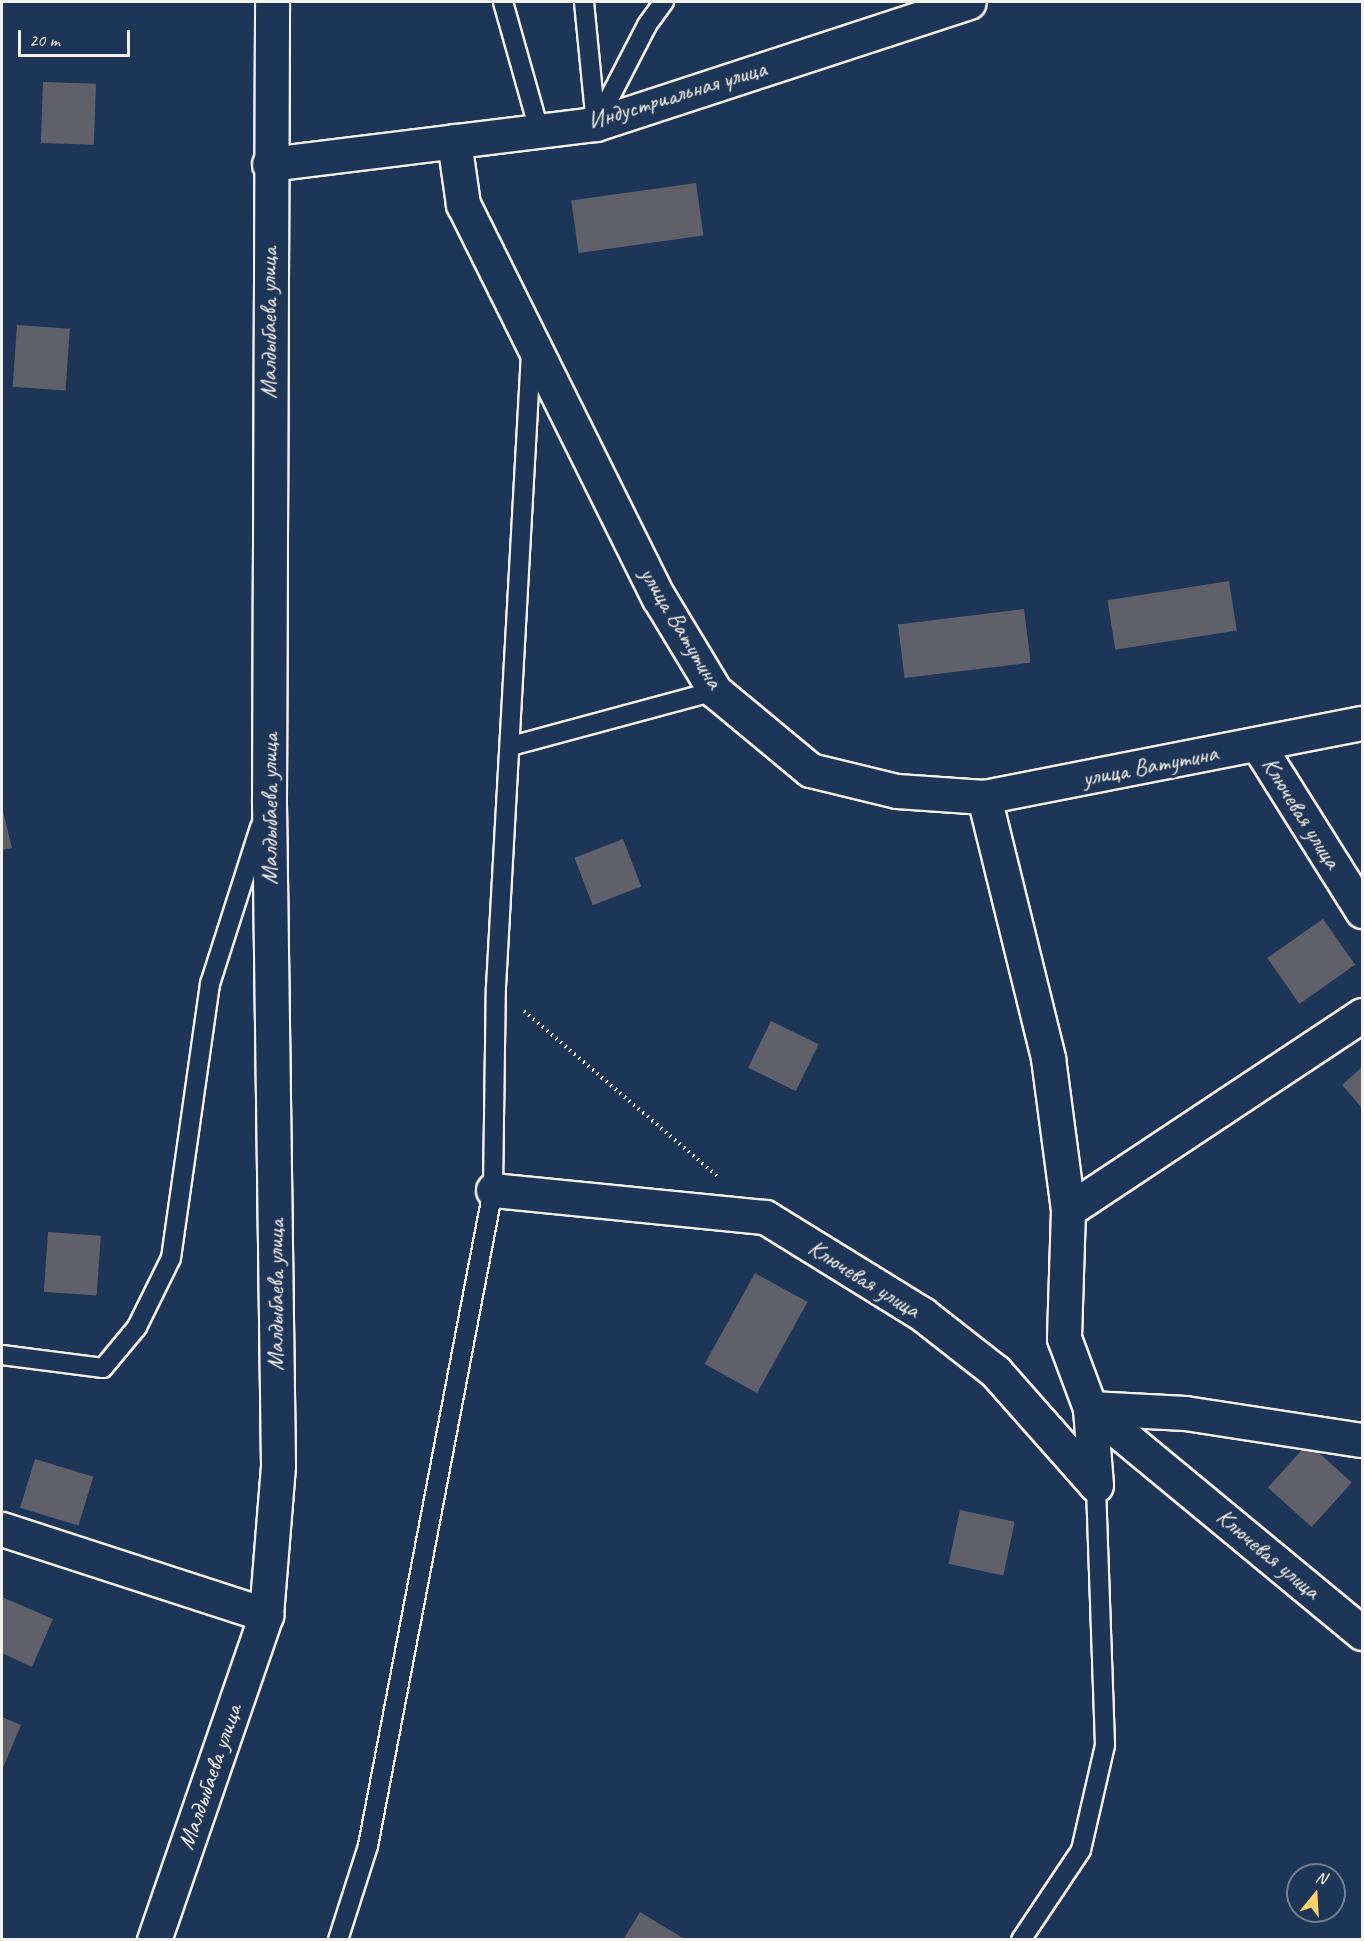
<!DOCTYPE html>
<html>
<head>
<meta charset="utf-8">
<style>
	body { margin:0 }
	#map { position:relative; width:1364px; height:1941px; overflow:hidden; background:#1d3557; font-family:Caveat,sans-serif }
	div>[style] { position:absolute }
	.building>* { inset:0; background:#60606a; transform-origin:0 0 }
	.path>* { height:4px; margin-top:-2px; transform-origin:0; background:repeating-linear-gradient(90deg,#f4f1e8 0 1.5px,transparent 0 6px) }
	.roads { filter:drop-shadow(2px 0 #f4f1e8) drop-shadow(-2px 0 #f4f1e8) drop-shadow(0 2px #f4f1e8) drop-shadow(0 -2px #f4f1e8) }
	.service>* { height:18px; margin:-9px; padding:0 9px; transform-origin:9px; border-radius:9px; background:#1d3557 }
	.minor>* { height:33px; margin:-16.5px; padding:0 16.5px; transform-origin:16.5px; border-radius:16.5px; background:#1d3557 }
	.secondary>* { height:33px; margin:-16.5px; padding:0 16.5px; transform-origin:16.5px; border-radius:16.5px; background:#1d3557 }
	span { translate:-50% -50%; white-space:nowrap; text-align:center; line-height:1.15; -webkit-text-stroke:6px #1d3557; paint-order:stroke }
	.street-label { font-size:24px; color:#f4f1e8 }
	.frame { position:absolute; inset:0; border:3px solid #f4f1e8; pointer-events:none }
	.north { position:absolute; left:1286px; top:1863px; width:60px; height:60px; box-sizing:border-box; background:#1d3557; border:2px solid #738091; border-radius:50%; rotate:18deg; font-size:16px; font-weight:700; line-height:24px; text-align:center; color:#f4f1e8 }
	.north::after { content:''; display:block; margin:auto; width:21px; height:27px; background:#ffd166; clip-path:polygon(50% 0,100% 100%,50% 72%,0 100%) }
	.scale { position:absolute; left:18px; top:30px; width:112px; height:27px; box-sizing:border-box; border:3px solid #f4f1e8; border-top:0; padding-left:8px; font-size:18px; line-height:21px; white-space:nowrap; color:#f4f1e8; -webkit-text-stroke:4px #1d3557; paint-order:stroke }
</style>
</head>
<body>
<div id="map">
	<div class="building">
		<div style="left:43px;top:82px;width:53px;height:61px;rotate:2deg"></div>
		<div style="left:696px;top:183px;width:53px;height:126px;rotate:82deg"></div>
		<div style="left:17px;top:325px;width:53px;height:62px;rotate:4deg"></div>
		<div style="left:1229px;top:581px;width:50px;height:123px;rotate:81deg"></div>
		<div style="left:1024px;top:609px;width:54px;height:127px;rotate:83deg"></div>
		<div style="clip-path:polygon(2px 807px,12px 848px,2px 850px)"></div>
		<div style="left:623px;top:839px;width:51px;height:52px;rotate:69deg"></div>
		<div style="left:1323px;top:919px;width:56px;height:68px;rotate:55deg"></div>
		<div style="left:771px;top:1021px;width:53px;height:52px;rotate:26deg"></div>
		<div style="clip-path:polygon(1362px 1067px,1362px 1108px,1342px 1085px)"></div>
		<div style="left:48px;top:1232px;width:53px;height:60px;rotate:4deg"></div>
		<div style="left:755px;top:1273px;width:60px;height:104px;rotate:29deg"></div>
		<div style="left:1308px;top:1443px;width:59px;height:60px;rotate:42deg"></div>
		<div style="left:35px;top:1459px;width:61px;height:51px;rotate:17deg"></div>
		<div style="left:960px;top:1510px;width:56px;height:55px;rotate:12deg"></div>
		<div style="clip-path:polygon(2px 1597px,53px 1619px,32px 1667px,2px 1653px)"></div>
		<div style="clip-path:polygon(2px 1717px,21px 1725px,2px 1770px)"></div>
		<div style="clip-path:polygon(640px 1912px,686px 1940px,623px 1940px)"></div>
	</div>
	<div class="path">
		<div style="left:524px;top:1011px;width:254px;rotate:40.5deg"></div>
	</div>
	<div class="roads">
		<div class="service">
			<div style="left:503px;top:2px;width:133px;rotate:74.3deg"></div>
			<div style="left:584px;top:2px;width:123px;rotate:84.4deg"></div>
			<div style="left:596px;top:124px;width:111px;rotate:-62.7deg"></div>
			<div style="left:647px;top:25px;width:29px;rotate:-54deg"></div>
			<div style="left:511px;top:746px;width:211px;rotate:-15.1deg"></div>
			<div style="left:2px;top:1355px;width:102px;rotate:7.3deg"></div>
			<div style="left:103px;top:1368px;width:53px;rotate:-50.3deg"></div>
			<div style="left:137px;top:1327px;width:77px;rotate:-63.8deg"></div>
			<div style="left:171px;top:1258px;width:277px;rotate:-81.9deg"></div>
			<div style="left:210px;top:984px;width:165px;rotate:-72.3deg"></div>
			<div style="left:338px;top:1940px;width:99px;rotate:-72.3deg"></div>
			<div style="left:368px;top:1846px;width:668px;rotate:-79.21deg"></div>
			<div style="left:493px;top:1190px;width:203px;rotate:-89.2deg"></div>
			<div style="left:496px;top:987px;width:635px;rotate:-86.84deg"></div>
			<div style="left:1021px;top:1940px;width:108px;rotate:-56.3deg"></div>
			<div style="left:1081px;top:1850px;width:108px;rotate:-77.1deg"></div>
			<div style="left:1105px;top:1745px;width:260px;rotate:-92deg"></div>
		</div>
		<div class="minor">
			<div style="left:454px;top:141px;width:64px;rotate:81.9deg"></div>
			<div style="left:463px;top:204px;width:440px;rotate:63.6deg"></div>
			<div style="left:659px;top:598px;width:109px;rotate:58.9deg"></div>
			<div style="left:715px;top:691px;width:124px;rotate:39.7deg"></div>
			<div style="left:810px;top:770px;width:89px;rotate:13.6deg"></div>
			<div style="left:897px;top:791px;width:87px;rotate:3.9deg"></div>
			<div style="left:984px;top:797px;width:385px;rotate:-11.1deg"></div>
			<div style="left:269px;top:164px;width:329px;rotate:-7deg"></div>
			<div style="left:596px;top:124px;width:392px;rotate:-18.1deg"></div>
			<div style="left:1258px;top:745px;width:196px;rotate:57.9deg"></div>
			<div style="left:984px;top:797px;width:269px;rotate:76.2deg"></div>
			<div style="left:1048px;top:1058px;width:153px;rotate:82.5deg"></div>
			<div style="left:1362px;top:1015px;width:353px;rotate:146.4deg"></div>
			<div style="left:1068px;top:1210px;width:128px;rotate:91.8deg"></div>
			<div style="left:1064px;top:1338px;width:75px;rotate:69.6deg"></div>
			<div style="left:1090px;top:1408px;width:95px;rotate:3deg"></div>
			<div style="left:1185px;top:1413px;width:179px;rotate:8.7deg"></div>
			<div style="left:493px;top:1190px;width:273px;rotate:5.7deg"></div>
			<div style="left:765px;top:1217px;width:185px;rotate:31.7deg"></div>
			<div style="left:922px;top:1314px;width:93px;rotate:38deg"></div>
			<div style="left:995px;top:1371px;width:152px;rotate:48.5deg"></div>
			<div style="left:1096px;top:1485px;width:77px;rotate:-94.5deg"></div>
			<div style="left:1090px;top:1408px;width:353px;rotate:39.6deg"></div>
			<div style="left:2px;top:1529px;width:278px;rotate:18deg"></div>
		</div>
		<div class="secondary">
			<div style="left:154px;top:1940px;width:344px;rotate:-71deg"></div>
			<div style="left:266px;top:1615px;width:150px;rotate:-85.4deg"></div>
			<div style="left:278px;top:1465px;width:665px;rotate:-90.78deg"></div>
			<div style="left:269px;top:800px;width:798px;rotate:-89.78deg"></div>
		</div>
	</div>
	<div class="street-label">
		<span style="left:677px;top:95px;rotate:-17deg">Индустриальная улица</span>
		<span style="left:269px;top:323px;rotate:-90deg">Малдыбаева улица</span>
		<span style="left:681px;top:628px;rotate:59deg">улица Ватутина</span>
		<span style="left:1150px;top:766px;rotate:-11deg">улица Ватутина</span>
		<span style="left:270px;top:809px;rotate:-90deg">Малдыбаева улица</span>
		<span style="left:1301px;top:813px;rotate:58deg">Ключевая улица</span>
		<span style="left:864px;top:1279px;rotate:32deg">Ключевая улица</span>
		<span style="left:276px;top:1295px;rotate:-90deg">Малдыбаева улица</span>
		<span style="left:1268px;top:1554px;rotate:40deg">Ключевая улица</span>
		<span style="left:210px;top:1777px;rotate:-71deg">Малдыбаева улица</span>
	</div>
	<div class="frame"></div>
	<div class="north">N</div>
	<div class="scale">20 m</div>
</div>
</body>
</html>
